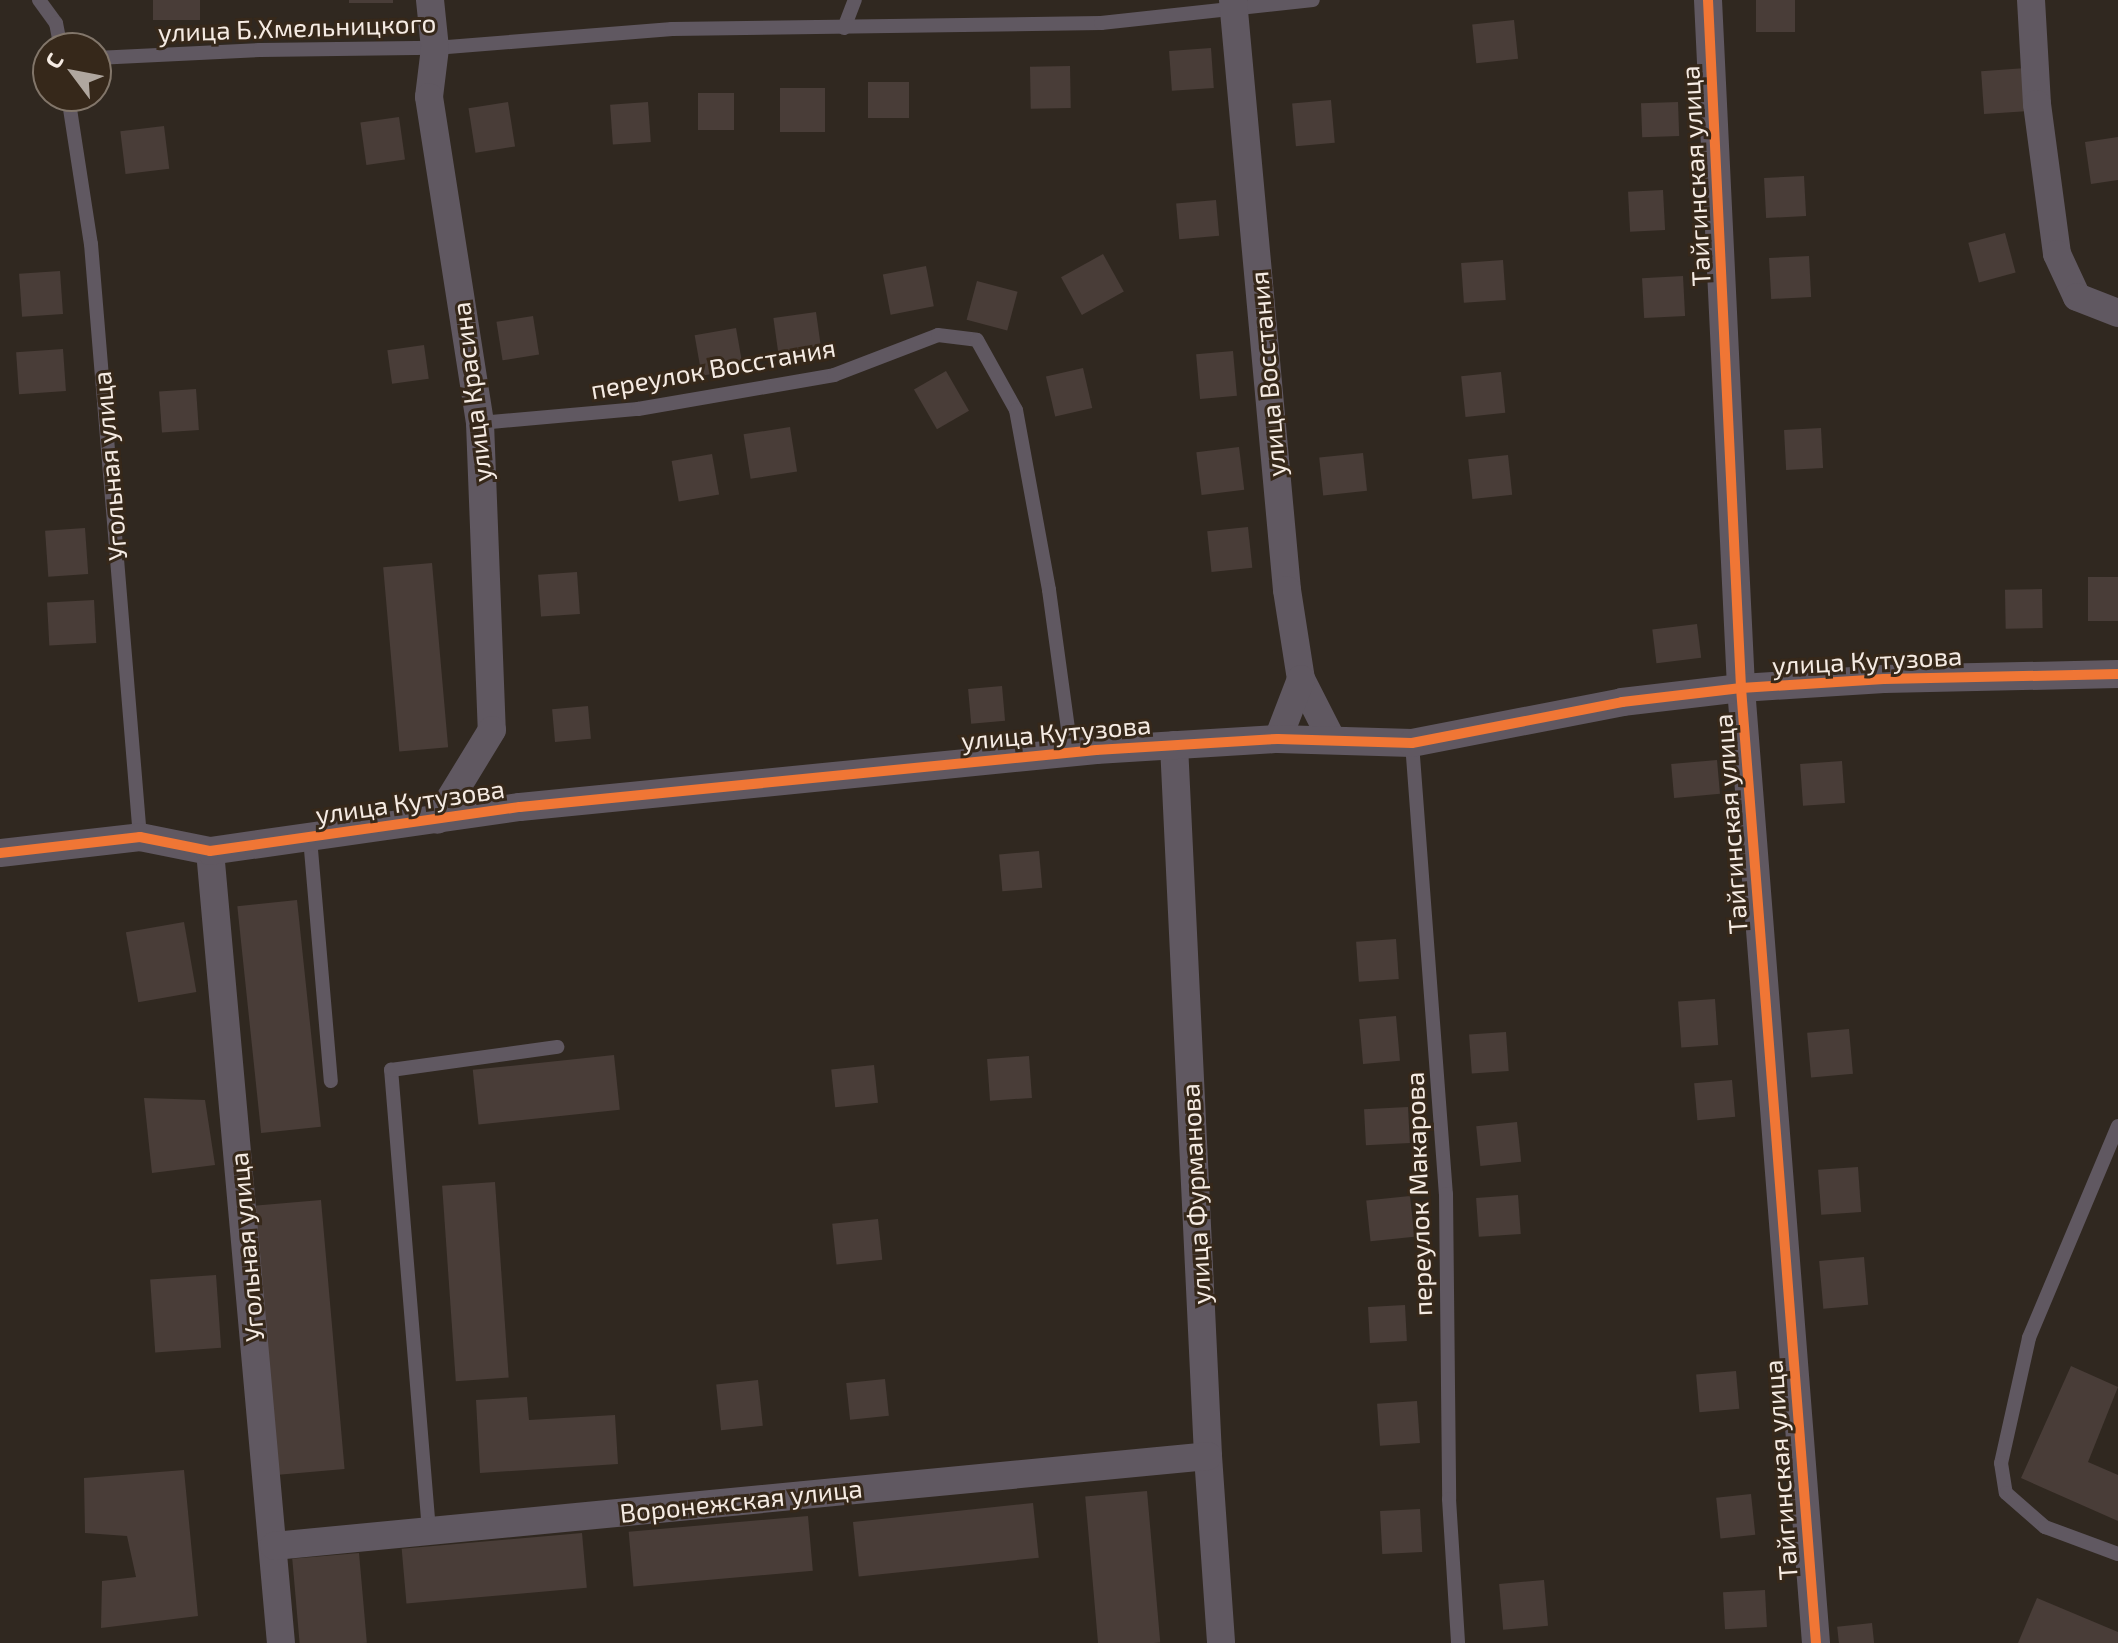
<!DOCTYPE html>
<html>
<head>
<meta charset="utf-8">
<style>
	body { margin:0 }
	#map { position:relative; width:2118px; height:1643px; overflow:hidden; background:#302820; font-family:"Exo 2",sans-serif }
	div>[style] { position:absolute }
	.building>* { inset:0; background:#493d38; transform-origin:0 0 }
	.lane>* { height:14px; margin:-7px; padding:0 7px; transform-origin:7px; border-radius:7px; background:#605861 }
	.street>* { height:28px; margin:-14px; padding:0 14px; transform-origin:14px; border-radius:14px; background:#605861 }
	.cycleway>* { height:10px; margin:-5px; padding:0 5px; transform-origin:5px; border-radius:5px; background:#f07635 }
	span { translate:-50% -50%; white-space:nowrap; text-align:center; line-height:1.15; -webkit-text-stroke:6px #36281a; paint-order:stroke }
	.street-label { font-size:26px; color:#f5ebe3 }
	.north { position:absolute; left:32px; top:32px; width:80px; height:80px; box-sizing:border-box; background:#36281a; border:2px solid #82766a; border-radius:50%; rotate:302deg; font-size:22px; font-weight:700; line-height:32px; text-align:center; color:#f5ebe3 }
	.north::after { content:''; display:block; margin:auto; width:28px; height:36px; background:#b0a79f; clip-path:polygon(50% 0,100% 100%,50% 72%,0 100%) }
</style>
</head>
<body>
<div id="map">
	<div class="building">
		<div style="left:153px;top:0;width:47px;height:20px"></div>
		<div style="left:349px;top:0;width:44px;height:3px"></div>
		<div style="left:1756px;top:0;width:39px;height:32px"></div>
		<div style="left:1514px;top:20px;width:39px;height:42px;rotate:84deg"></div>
		<div style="left:1211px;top:48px;width:40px;height:42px;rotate:86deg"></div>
		<div style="left:1070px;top:66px;width:42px;height:40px;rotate:89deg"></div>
		<div style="left:2026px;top:68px;width:43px;height:45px;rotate:86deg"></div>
		<div style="left:868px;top:82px;width:41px;height:36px"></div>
		<div style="left:780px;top:88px;width:45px;height:44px"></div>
		<div style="left:698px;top:93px;width:36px;height:37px"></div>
		<div style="left:1331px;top:100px;width:43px;height:39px;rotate:85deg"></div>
		<div style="left:508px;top:102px;width:45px;height:40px;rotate:81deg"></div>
		<div style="left:648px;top:102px;width:40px;height:38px;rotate:86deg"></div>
		<div style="left:1678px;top:102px;width:34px;height:37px;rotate:88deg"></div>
		<div style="left:399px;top:117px;width:43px;height:39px;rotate:82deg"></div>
		<div style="left:164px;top:126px;width:43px;height:44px;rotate:83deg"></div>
		<div style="clip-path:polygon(2118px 137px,2118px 180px,2091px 184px,2085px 142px)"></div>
		<div style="left:1804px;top:176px;width:40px;height:40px;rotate:87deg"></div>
		<div style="left:1663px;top:190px;width:40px;height:35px;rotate:87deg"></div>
		<div style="left:1216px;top:200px;width:36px;height:40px;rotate:85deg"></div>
		<div style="left:2005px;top:233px;width:41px;height:38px;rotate:75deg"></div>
		<div style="left:1103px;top:254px;width:43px;height:48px;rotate:61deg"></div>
		<div style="left:1809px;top:256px;width:41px;height:40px;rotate:87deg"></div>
		<div style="left:1503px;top:260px;width:40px;height:42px;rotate:86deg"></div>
		<div style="left:926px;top:266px;width:41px;height:44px;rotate:79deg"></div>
		<div style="left:60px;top:271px;width:43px;height:41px;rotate:86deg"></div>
		<div style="left:1683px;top:276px;width:40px;height:41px;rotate:87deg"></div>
		<div style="left:977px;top:281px;width:42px;height:40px;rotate:15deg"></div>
		<div style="left:816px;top:312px;width:34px;height:43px;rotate:82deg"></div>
		<div style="left:533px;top:316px;width:39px;height:37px;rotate:81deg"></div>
		<div style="left:736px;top:328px;width:41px;height:42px;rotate:80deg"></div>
		<div style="left:424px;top:345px;width:34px;height:37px;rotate:82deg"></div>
		<div style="left:63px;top:349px;width:42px;height:47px;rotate:86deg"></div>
		<div style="left:1233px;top:351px;width:45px;height:37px;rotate:85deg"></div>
		<div style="left:1083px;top:368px;width:41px;height:38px;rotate:77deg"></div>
		<div style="left:946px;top:371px;width:46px;height:37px;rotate:60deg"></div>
		<div style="left:1501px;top:372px;width:41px;height:40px;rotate:84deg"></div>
		<div style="left:196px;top:389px;width:41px;height:37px;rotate:86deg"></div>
		<div style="left:790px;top:427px;width:45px;height:47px;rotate:81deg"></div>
		<div style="left:1821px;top:428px;width:40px;height:37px;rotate:87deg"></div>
		<div style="left:1239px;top:447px;width:43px;height:43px;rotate:83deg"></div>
		<div style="left:1363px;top:453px;width:38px;height:44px;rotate:84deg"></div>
		<div style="left:712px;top:454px;width:41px;height:41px;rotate:80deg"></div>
		<div style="left:1508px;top:455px;width:40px;height:40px;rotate:84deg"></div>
		<div style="left:1248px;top:527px;width:41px;height:41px;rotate:84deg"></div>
		<div style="left:85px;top:528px;width:46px;height:40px;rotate:86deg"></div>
		<div style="left:432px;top:563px;width:185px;height:49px;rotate:85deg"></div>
		<div style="left:577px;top:572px;width:42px;height:39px;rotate:86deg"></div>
		<div style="left:2118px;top:577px;width:44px;height:30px;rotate:90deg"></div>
		<div style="left:2042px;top:589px;width:39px;height:37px;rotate:89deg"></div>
		<div style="left:94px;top:600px;width:43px;height:47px;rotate:87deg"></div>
		<div style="left:1697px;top:624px;width:34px;height:45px;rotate:83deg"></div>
		<div style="left:1002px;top:686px;width:35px;height:34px;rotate:85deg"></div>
		<div style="left:588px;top:706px;width:33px;height:36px;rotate:85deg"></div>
		<div style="left:1717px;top:760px;width:34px;height:46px;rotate:85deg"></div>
		<div style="left:1842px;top:761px;width:42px;height:42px;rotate:86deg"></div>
		<div style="left:1039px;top:851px;width:37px;height:40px;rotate:85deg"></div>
		<div style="left:297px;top:900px;width:228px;height:60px;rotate:84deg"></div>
		<div style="left:184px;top:922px;width:71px;height:59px;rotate:80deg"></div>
		<div style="left:1396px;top:939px;width:40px;height:40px;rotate:86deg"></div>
		<div style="left:1715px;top:999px;width:46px;height:37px;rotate:86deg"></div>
		<div style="left:1396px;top:1016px;width:45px;height:37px;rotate:85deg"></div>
		<div style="left:1849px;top:1029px;width:45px;height:42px;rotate:85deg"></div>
		<div style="left:1506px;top:1032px;width:39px;height:37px;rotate:86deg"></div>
		<div style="left:614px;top:1055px;width:55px;height:142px;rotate:84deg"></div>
		<div style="left:1029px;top:1056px;width:42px;height:42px;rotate:86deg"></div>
		<div style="left:874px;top:1065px;width:38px;height:43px;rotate:84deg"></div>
		<div style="left:1732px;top:1080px;width:37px;height:38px;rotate:85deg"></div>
		<div style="clip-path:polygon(144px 1098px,205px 1100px,215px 1165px,152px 1173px)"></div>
		<div style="left:1408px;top:1107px;width:36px;height:44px;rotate:87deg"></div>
		<div style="left:1517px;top:1122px;width:40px;height:41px;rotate:84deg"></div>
		<div style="left:1858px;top:1167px;width:45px;height:40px;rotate:86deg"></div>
		<div style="left:495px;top:1182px;width:196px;height:53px;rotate:86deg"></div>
		<div style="left:1518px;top:1195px;width:39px;height:42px;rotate:86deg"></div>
		<div style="left:1410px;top:1196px;width:41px;height:44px;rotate:84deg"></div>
		<div style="left:321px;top:1200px;width:270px;height:69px;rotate:85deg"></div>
		<div style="left:878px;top:1219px;width:41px;height:46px;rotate:84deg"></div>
		<div style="left:1864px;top:1257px;width:48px;height:45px;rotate:85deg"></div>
		<div style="left:216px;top:1275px;width:73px;height:66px;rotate:86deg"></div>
		<div style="left:1405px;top:1305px;width:36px;height:37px;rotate:87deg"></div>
		<div style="clip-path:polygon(2071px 1366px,2118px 1387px,2088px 1462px,2118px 1475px,2118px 1521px,2021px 1478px)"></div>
		<div style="left:1736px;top:1371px;width:38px;height:40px;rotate:85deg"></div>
		<div style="left:885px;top:1379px;width:37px;height:39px;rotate:84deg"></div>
		<div style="left:758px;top:1380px;width:46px;height:42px;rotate:84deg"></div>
		<div style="clip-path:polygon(527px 1397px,529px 1420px,615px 1415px,618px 1464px,480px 1473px,476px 1400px)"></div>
		<div style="left:1417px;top:1401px;width:42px;height:40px;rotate:86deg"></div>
		<div style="clip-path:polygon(184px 1470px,198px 1616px,101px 1628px,102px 1581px,136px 1577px,127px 1536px,85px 1533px,84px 1478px)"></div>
		<div style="left:1147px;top:1491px;width:152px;height:62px;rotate:85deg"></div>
		<div style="left:1751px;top:1494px;width:41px;height:35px;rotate:84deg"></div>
		<div style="left:1033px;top:1503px;width:55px;height:181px;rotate:84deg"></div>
		<div style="left:1420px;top:1509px;width:43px;height:40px;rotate:87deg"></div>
		<div style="left:808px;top:1516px;width:55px;height:180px;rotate:85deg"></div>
		<div style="left:582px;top:1533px;width:55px;height:181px;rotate:85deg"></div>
		<div style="left:359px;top:1553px;width:90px;height:67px;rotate:85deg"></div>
		<div style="left:1544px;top:1580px;width:46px;height:45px;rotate:85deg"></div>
		<div style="left:1765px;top:1590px;width:37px;height:42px;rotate:87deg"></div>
		<div style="clip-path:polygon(2037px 1598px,2118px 1632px,2118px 1643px,2018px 1643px)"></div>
		<div style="left:1872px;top:1623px;width:20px;height:35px;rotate:84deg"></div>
	</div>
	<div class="lane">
		<div style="left:39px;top:0;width:29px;rotate:54deg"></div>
		<div style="left:56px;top:23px;width:25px;rotate:79deg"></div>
		<div style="left:844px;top:28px;width:30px;rotate:-69deg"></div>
		<div style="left:96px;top:58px;width:164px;rotate:-2.8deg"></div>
		<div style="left:260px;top:50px;width:175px;rotate:-0.7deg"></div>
		<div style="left:435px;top:48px;width:238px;rotate:-4.6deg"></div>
		<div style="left:672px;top:29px;width:429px;rotate:-0.8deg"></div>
		<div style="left:1101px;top:23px;width:213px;rotate:-6.2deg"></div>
		<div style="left:68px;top:96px;width:150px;rotate:81.2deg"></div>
		<div style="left:91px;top:244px;width:595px;rotate:85.28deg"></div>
		<div style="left:480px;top:423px;width:159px;rotate:-5.1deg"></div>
		<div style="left:638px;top:409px;width:199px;rotate:-9.8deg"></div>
		<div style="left:834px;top:375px;width:111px;rotate:-21deg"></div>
		<div style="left:938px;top:335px;width:39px;rotate:7deg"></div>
		<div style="left:977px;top:340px;width:80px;rotate:60.9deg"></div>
		<div style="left:1016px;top:410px;width:183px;rotate:79.6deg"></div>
		<div style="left:1049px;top:590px;width:140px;rotate:82.2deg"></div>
		<div style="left:1412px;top:743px;width:452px;rotate:85.7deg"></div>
		<div style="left:1446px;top:1194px;width:305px;rotate:89.4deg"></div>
		<div style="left:1449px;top:1499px;width:144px;rotate:86.4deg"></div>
		<div style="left:310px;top:838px;width:244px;rotate:85.1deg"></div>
		<div style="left:2118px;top:1126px;width:230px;rotate:112.8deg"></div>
		<div style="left:2029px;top:1338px;width:128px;rotate:102.6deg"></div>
		<div style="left:2001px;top:1463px;width:30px;rotate:81deg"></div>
		<div style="left:2006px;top:1493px;width:52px;rotate:41.1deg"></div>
		<div style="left:2045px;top:1527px;width:78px;rotate:20.3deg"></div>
		<div style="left:429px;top:1531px;width:463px;rotate:-94.7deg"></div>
		<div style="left:391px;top:1070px;width:168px;rotate:-7.9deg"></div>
	</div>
	<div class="street">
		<div style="left:430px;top:0;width:48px;rotate:84.1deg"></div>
		<div style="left:435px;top:48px;width:49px;rotate:97deg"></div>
		<div style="left:429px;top:97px;width:330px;rotate:81.1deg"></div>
		<div style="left:480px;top:423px;width:307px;rotate:87.8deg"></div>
		<div style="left:492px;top:730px;width:105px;rotate:121.4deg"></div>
		<div style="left:1233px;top:0;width:592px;rotate:84.77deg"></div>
		<div style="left:1287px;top:590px;width:90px;rotate:81.1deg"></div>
		<div style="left:1301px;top:679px;width:68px;rotate:63.1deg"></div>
		<div style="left:1708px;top:0;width:689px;rotate:87.25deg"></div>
		<div style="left:1741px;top:688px;width:958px;rotate:85.51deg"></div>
		<div style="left:2031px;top:0;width:104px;rotate:86.7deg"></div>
		<div style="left:2037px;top:104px;width:151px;rotate:82.4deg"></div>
		<div style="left:2057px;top:254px;width:47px;rotate:65.1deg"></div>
		<div style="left:2077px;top:297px;width:44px;rotate:21.3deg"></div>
		<div style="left:1278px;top:739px;width:64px;rotate:-69deg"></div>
		<div style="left:1174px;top:745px;width:712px;rotate:87.26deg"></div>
		<div style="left:1208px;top:1456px;width:187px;rotate:86deg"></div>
		<div style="left:210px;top:851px;width:795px;rotate:84.88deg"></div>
		<div style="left:0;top:853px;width:141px;rotate:-6.5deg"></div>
		<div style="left:140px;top:837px;width:71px;rotate:11.3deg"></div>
		<div style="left:210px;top:851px;width:313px;rotate:-8.1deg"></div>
		<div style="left:520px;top:807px;width:579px;rotate:-5.65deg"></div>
		<div style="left:1096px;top:750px;width:182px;rotate:-3.5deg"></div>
		<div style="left:1278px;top:739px;width:134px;rotate:1.7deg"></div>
		<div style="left:1412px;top:743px;width:214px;rotate:-11deg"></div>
		<div style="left:1622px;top:702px;width:120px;rotate:-6.7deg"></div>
		<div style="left:1741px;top:688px;width:143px;rotate:-3.6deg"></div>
		<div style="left:1884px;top:679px;width:234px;rotate:-1.2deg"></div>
		<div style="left:274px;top:1546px;width:938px;rotate:-5.5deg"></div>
	</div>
	<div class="cycleway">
		<div style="left:1708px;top:0;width:689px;rotate:87.25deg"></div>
		<div style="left:1741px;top:688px;width:958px;rotate:85.51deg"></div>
		<div style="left:0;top:853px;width:141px;rotate:-6.5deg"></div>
		<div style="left:140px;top:837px;width:71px;rotate:11.3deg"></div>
		<div style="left:210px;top:851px;width:313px;rotate:-8.1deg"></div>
		<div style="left:520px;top:807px;width:579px;rotate:-5.65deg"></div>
		<div style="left:1096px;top:750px;width:182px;rotate:-3.5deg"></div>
		<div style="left:1278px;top:739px;width:134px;rotate:1.7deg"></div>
		<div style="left:1412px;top:743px;width:214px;rotate:-11deg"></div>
		<div style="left:1622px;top:702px;width:120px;rotate:-6.7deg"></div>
		<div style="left:1741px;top:688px;width:143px;rotate:-3.6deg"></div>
		<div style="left:1884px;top:679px;width:234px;rotate:-1.2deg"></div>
	</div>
	<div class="street-label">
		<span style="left:297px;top:27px;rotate:-2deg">улица Б.Хмельницкого</span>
		<span style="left:1695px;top:176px;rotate:-93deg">Тайгинская улица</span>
		<span style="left:713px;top:368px;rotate:-10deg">переулок Восстания</span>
		<span style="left:1267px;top:374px;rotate:-95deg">улица Восстания</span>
		<span style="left:471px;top:392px;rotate:-97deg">улица Красина</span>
		<span style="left:109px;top:466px;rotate:-95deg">Угольная улица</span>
		<span style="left:1867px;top:660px;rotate:-3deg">улица Кутузова</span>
		<span style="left:1056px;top:732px;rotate:-5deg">улица Кутузова</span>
		<span style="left:410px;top:801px;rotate:-8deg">улица Кутузова</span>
		<span style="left:1730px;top:824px;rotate:-94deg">Тайгинская улица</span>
		<span style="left:1195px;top:1194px;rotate:-93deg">улица Фурманова</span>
		<span style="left:1418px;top:1194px;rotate:-92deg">переулок Макарова</span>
		<span style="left:246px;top:1247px;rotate:-95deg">Угольная улица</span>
		<span style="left:1780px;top:1470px;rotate:-94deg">Тайгинская улица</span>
		<span style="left:741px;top:1500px;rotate:-6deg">Воронежская улица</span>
	</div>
	<div class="north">С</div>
</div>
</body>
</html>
